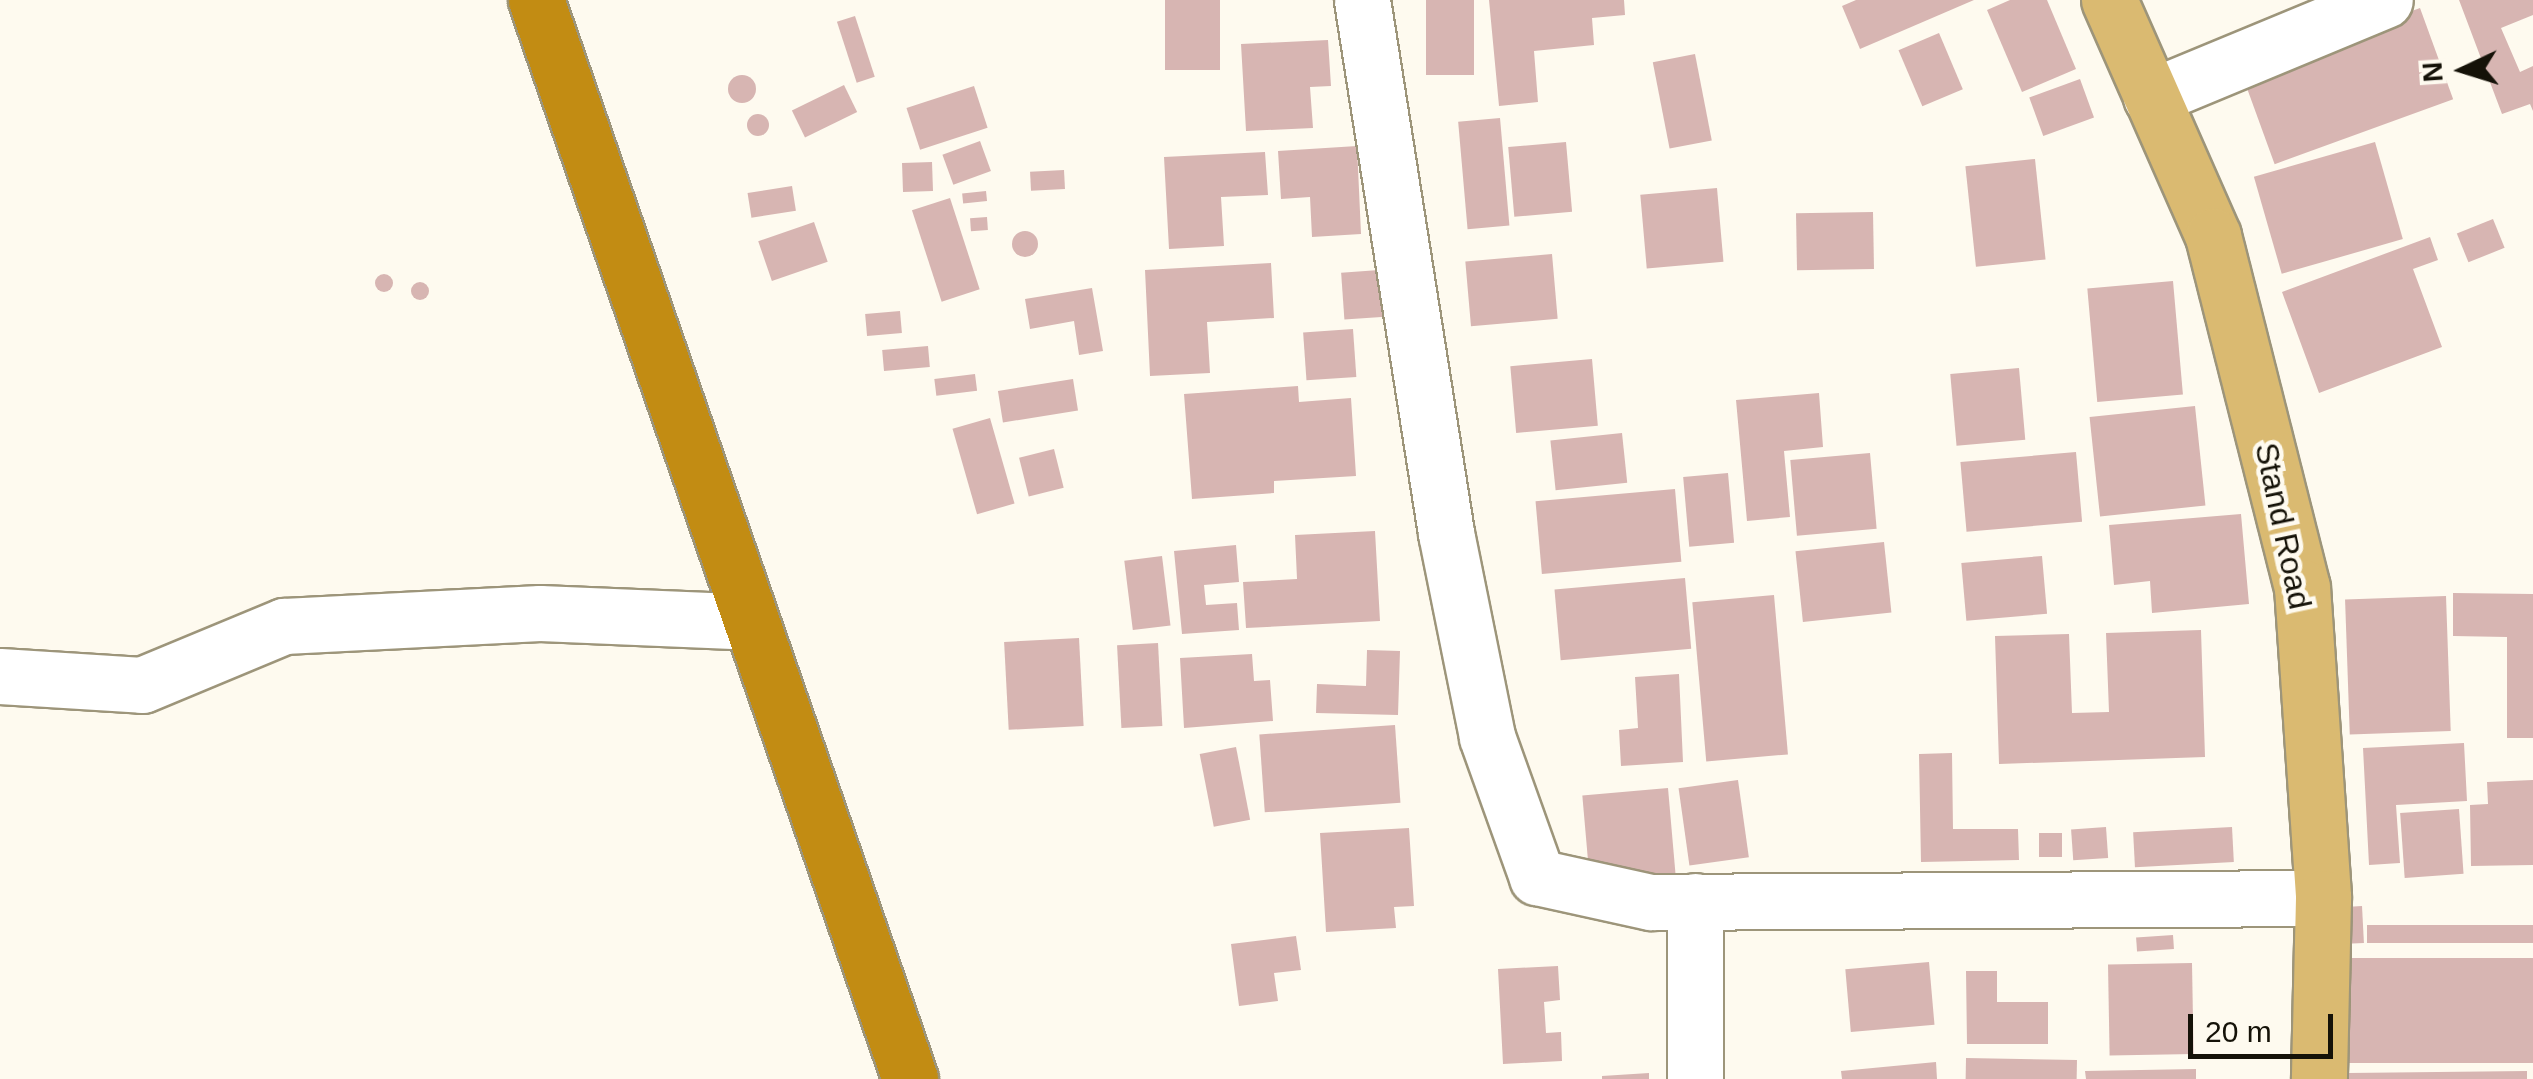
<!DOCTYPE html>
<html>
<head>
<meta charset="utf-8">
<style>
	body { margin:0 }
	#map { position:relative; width:2533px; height:1079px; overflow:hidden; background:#fefaef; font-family:Helvetica,sans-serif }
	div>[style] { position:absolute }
	.building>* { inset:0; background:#d7b5b2; transform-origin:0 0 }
	.round { border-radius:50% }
	.roads { filter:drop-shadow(2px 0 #9d957a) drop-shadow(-2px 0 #9d957a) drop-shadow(0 2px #9d957a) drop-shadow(0 -2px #9d957a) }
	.minor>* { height:55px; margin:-27.5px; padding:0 27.5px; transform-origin:27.5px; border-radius:27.5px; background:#fff }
	.major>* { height:55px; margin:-27.5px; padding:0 27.5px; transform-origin:27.5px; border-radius:27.5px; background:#daba71 }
	.highway>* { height:55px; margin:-27.5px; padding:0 27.5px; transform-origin:27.5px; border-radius:27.5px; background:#c28c13 }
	span { translate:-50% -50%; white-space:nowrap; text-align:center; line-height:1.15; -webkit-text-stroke:9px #fefaef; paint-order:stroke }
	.street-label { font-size:32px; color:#151208 }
	.north { position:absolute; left:2413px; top:20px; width:100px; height:100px; -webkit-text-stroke:8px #fefaef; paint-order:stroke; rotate:266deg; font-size:28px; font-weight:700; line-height:40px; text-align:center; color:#151208 }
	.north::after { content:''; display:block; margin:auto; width:35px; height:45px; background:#151208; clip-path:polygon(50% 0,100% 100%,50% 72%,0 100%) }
	.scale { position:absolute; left:2188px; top:1014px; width:145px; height:45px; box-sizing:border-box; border:5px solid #151208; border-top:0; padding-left:12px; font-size:30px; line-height:35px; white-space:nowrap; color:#151208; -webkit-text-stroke:8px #fefaef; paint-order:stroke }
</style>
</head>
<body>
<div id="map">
	<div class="building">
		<div style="left:1165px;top:0;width:55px;height:70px"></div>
		<div style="left:1426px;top:0;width:48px;height:75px"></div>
		<div style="clip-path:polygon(1489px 0,1624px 0,1625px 15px,1592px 18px,1594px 45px,1534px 51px,1538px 102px,1499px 106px)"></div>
		<div style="clip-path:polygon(1856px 0,1974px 0,1860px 49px,1842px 6px)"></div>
		<div style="clip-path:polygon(2010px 0,2047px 0,2076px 69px,2022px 92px,1987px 10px)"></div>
		<div style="clip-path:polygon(2459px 0,2533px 0,2533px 15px,2501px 28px,2520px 72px,2533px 66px,2533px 111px,2530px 104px,2502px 114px)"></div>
		<div style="left:2420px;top:8px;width:97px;height:190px;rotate:70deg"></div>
		<div style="left:855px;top:16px;width:64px;height:19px;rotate:72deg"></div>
		<div style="left:1939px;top:33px;width:61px;height:44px;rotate:67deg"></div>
		<div style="clip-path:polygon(1328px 40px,1331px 86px,1310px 87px,1313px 128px,1246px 131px,1241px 44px)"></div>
		<div style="left:1695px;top:54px;width:88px;height:43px;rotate:79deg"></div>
		<div class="round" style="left:728px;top:75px;width:28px;height:28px"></div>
		<div style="left:2080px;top:79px;width:41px;height:54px;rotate:70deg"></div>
		<div style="left:844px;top:85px;width:30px;height:58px;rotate:64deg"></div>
		<div style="left:974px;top:86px;width:44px;height:71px;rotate:72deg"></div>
		<div class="round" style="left:747px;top:114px;width:22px;height:22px"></div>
		<div style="left:1500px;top:118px;width:108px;height:42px;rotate:85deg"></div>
		<div style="left:980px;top:141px;width:32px;height:40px;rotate:70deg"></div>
		<div style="left:1566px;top:142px;width:70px;height:58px;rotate:85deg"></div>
		<div style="left:2375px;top:142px;width:101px;height:126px;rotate:74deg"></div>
		<div style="clip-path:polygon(1357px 146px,1361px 234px,1312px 237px,1310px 197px,1281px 199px,1278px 151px)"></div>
		<div style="clip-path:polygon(1265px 152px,1268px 195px,1221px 197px,1224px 246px,1169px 249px,1164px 157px)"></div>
		<div style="left:2035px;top:159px;width:101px;height:70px;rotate:84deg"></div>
		<div style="left:932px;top:162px;width:29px;height:30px;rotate:88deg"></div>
		<div style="left:1064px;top:170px;width:19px;height:34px;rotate:87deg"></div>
		<div style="left:792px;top:186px;width:25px;height:45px;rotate:81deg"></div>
		<div style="left:1717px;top:188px;width:74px;height:77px;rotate:85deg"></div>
		<div style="left:986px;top:191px;width:10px;height:24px;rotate:84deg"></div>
		<div style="left:950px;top:198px;width:96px;height:40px;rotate:72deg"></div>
		<div style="left:1873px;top:212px;width:57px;height:77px;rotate:89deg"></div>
		<div style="left:987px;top:217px;width:13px;height:17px;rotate:86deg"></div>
		<div style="left:2493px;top:219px;width:31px;height:39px;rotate:68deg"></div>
		<div style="left:814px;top:222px;width:42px;height:59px;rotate:71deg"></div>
		<div class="round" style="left:1012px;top:231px;width:26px;height:26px"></div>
		<div style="clip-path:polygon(2430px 237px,2438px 260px,2413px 269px,2442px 347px,2319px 393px,2282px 292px)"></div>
		<div style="left:1552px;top:254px;width:65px;height:87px;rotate:85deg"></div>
		<div style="clip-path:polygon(1271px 263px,1274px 318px,1207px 322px,1210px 373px,1150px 376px,1145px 270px)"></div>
		<div style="left:1393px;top:269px;width:47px;height:52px;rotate:86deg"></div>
		<div class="round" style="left:375px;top:274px;width:18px;height:18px"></div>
		<div style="left:2173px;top:281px;width:114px;height:86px;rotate:85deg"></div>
		<div class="round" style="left:411px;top:282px;width:18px;height:18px"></div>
		<div style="clip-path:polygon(1092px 288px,1103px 351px,1079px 355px,1074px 321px,1030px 329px,1025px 299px)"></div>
		<div style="left:900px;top:311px;width:22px;height:35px;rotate:85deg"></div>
		<div style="left:1353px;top:329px;width:48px;height:50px;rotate:86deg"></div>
		<div style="left:928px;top:346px;width:21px;height:46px;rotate:85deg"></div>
		<div style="left:1592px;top:359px;width:67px;height:82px;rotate:85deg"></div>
		<div style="left:2019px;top:368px;width:72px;height:69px;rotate:85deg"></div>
		<div style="left:975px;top:374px;width:17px;height:41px;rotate:83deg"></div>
		<div style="left:1073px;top:379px;width:32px;height:76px;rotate:81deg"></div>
		<div style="clip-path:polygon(1298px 386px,1299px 402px,1351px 398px,1356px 476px,1274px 481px,1274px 493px,1192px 499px,1184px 394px)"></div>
		<div style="clip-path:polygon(1819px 393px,1823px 447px,1784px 451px,1790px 517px,1747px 521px,1736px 400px)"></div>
		<div style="left:2195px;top:406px;width:100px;height:106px;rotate:84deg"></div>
		<div style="left:990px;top:418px;width:89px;height:39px;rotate:74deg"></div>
		<div style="left:1622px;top:433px;width:50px;height:72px;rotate:84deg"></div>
		<div style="left:1054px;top:449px;width:40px;height:36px;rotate:76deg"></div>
		<div style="left:2076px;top:452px;width:70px;height:116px;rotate:85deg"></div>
		<div style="left:1870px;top:453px;width:76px;height:80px;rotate:85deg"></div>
		<div style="left:1728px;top:473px;width:70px;height:45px;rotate:85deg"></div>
		<div style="left:1675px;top:489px;width:73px;height:140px;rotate:85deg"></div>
		<div style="clip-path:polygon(2241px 514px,2249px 604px,2152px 613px,2150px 581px,2114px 585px,2109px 525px)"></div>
		<div style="clip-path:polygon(1375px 531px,1380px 621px,1246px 628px,1243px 582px,1297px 579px,1295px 535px)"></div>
		<div style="left:1884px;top:542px;width:71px;height:89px;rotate:84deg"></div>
		<div style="clip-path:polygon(1236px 545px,1239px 582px,1204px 585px,1206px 605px,1237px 603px,1239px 630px,1182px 634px,1174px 551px)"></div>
		<div style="left:1162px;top:556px;width:70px;height:38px;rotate:83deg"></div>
		<div style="left:2042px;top:556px;width:58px;height:81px;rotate:85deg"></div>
		<div style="left:1685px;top:578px;width:71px;height:131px;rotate:85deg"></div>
		<div style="clip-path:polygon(2453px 593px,2533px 594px,2533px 738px,2507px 738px,2507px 637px,2453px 636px)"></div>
		<div style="left:1774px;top:595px;width:160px;height:82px;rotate:85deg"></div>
		<div style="left:2446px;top:596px;width:135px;height:101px;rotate:88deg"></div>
		<div style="clip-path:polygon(2201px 630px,2205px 757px,1999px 764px,1995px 636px,2069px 634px,2072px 713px,2109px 712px,2106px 633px)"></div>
		<div style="left:1079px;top:638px;width:88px;height:75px;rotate:87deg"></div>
		<div style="left:1158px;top:643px;width:83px;height:41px;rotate:87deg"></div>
		<div style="clip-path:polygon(1367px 650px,1400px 651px,1398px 715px,1316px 713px,1317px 684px,1366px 686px)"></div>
		<div style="clip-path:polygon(1252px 654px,1254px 681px,1270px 680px,1273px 721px,1184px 728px,1180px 658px)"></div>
		<div style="clip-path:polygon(1679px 674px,1683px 762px,1621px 766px,1619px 730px,1638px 728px,1635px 677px)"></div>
		<div style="left:1395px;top:725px;width:78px;height:136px;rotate:86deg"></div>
		<div style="clip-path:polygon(2464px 743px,2467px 801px,2396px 805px,2400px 863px,2369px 865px,2363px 748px)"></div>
		<div style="left:1236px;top:747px;width:74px;height:37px;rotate:79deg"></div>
		<div style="clip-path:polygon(1952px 753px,1953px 829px,2018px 829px,2019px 860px,1921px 862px,1919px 754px)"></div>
		<div style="left:1738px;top:780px;width:78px;height:60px;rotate:82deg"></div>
		<div style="clip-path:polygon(2533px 780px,2533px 865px,2471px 866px,2470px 805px,2488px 804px,2487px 782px)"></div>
		<div style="left:1668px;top:788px;width:91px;height:86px;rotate:85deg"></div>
		<div style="left:2459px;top:809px;width:65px;height:59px;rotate:86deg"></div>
		<div style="left:2106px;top:827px;width:31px;height:35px;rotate:86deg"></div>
		<div style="left:2232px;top:827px;width:35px;height:99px;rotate:87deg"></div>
		<div style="clip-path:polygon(1409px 828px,1414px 906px,1394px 907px,1396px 928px,1326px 932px,1320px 833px)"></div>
		<div style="left:2062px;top:833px;width:24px;height:23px;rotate:90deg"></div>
		<div style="left:2362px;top:906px;width:37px;height:17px;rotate:87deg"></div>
		<div style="left:2533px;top:925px;width:18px;height:166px;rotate:90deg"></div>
		<div style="left:2173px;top:935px;width:14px;height:37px;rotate:86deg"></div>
		<div style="clip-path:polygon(1296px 936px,1301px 970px,1274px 973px,1278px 1001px,1239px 1006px,1231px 944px)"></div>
		<div style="left:2533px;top:958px;width:105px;height:195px;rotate:90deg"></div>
		<div style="left:1929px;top:962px;width:63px;height:84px;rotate:85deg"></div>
		<div style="left:2192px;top:963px;width:91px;height:84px;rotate:89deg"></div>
		<div style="clip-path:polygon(1558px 966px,1560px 1000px,1544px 1002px,1546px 1033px,1561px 1032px,1562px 1061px,1503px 1064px,1498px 969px)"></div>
		<div style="clip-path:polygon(1966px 971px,1997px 971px,1997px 1002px,2048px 1002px,2048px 1044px,1967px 1044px)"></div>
		<div style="left:1966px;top:1058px;width:111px;height:21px;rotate:1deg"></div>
		<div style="clip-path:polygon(1936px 1062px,1937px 1079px,1842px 1079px,1841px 1071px)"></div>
		<div style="clip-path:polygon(2196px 1069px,2196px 1079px,2086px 1079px,2085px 1071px)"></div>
		<div style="clip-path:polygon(2527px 1071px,2527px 1079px,2348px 1079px,2348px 1073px)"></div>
		<div style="clip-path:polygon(1649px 1073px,1649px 1079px,1602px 1079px,1602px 1076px)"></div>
	</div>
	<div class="roads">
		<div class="minor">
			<div style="left:1362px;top:0;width:540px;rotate:81.04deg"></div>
			<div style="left:1446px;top:533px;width:208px;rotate:78.6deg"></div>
			<div style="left:1487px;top:737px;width:149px;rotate:70.3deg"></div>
			<div style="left:1537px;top:877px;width:117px;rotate:12.4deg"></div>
			<div style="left:1651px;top:902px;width:672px;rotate:-0.34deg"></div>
			<div style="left:2151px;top:97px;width:253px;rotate:-22.5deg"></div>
			<div style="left:0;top:676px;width:142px;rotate:3.6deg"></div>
			<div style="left:142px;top:685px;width:154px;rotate:-22.6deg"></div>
			<div style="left:284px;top:626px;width:256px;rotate:-2.9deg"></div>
			<div style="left:540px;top:613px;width:211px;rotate:2.4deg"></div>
			<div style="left:1695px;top:1079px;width:178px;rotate:-90deg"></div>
		</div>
		<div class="major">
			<div style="left:2109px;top:0;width:258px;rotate:66.2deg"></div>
			<div style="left:2213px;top:236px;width:362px;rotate:75.8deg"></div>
			<div style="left:2302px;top:587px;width:312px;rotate:86.1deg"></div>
			<div style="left:2323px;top:898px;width:181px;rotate:91.3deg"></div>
		</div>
		<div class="highway">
			<div style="left:536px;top:0;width:1142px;rotate:70.88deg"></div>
		</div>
	</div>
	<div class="street-label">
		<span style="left:2283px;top:526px;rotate:78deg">Stand Road</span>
	</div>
	<div class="north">N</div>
	<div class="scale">20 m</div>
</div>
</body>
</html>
